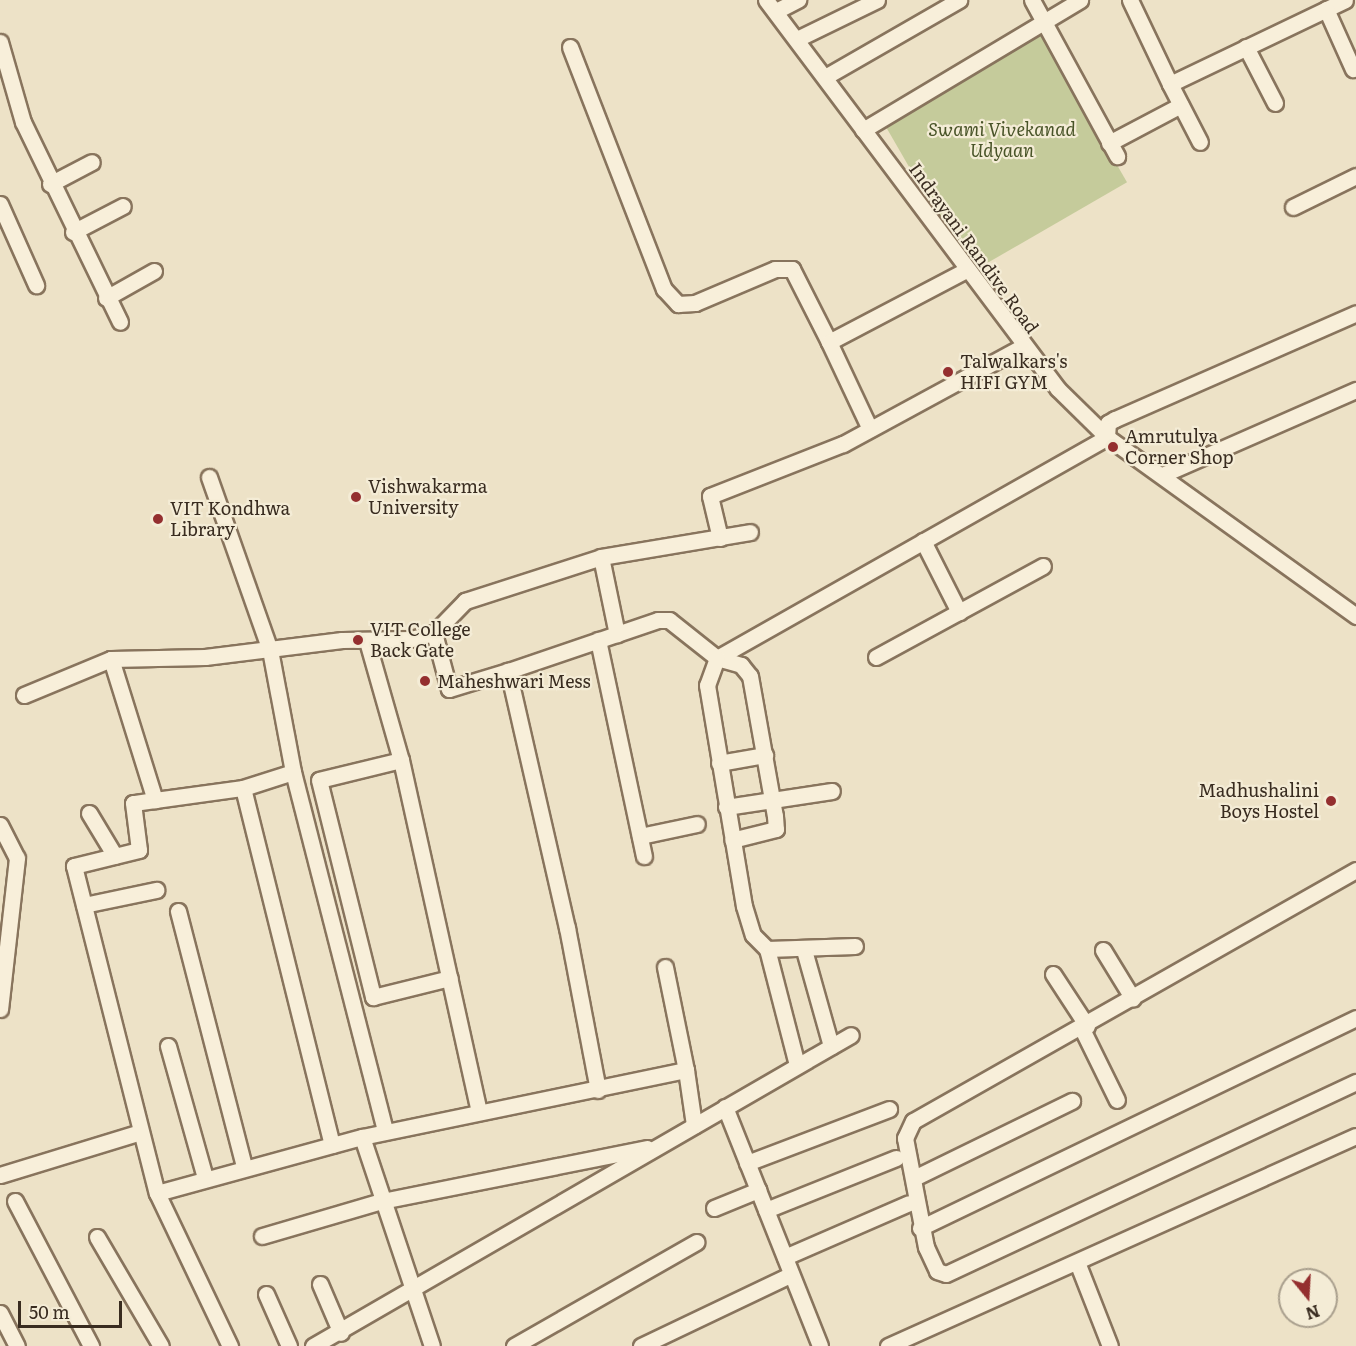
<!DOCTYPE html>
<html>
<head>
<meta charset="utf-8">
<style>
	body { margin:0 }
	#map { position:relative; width:1356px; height:1346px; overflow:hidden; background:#ede2c7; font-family:Literata,serif }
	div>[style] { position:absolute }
	.green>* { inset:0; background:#c5cb9b; transform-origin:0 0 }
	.roads { filter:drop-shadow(2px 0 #88745d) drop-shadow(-2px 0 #88745d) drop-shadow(0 2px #88745d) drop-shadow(0 -2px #88745d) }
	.minor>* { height:15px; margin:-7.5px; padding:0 7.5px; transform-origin:7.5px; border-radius:7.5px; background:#f8efda }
	.dots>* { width:16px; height:16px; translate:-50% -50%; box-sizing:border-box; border:3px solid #f4ecd6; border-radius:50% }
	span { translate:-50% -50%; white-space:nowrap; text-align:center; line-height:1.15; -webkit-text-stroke:4.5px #f4ecd6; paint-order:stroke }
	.park-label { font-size:18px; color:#495428; font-style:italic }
	.street-label { font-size:18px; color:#392c20 }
	.poi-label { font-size:18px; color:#392c20 }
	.left { translate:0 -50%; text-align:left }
	.right { translate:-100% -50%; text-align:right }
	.north { position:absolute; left:1278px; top:1268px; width:60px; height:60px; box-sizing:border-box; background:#f4ecd6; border:2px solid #a99f8d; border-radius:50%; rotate:162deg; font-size:16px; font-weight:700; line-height:24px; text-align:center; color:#392c20 }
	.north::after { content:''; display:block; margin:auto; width:21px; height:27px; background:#942f2f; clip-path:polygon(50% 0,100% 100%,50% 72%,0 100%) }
	.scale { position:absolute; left:18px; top:1301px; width:104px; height:27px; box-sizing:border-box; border:3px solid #392c20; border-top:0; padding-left:8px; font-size:18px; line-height:21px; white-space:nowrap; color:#392c20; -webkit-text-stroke:4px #f4ecd6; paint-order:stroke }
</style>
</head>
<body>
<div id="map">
	<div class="green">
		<div style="left:1035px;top:23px;width:184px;height:181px;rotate:60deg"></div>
	</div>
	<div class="roads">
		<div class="minor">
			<div style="left:766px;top:0;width:486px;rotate:53.1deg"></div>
			<div style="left:1058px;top:389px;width:69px;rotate:44.4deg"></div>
			<div style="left:1107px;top:437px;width:307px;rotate:35.7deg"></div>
			<div style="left:1032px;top:0;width:178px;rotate:61.4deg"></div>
			<div style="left:1130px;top:0;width:93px;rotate:64.5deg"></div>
			<div style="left:1170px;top:84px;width:194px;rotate:-25.6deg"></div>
			<div style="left:1326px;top:9px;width:66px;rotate:65.8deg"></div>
			<div style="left:776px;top:11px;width:25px;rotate:-27deg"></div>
			<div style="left:797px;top:39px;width:89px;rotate:-26deg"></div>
			<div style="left:0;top:42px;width:83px;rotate:74deg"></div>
			<div style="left:23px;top:122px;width:222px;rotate:64.1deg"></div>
			<div style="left:570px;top:47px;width:260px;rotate:68.8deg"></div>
			<div style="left:664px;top:289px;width:21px;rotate:47deg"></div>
			<div style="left:678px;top:304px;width:17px;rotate:-3deg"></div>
			<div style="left:695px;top:303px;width:87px;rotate:-23deg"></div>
			<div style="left:775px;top:269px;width:17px"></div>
			<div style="left:792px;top:269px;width:82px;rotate:63.1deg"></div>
			<div style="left:829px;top:342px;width:153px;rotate:-27.7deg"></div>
			<div style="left:1246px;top:47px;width:63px;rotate:62.6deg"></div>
			<div style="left:825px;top:77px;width:155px;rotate:-29.9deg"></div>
			<div style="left:1170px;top:84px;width:65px;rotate:62.7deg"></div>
			<div style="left:863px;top:130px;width:253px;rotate:-30.9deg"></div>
			<div style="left:1109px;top:143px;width:81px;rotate:-27.8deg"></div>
			<div style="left:50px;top:184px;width:47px;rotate:-27.6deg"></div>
			<div style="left:0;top:204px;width:89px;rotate:66deg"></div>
			<div style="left:1293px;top:207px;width:70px;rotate:-26.2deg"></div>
			<div style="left:73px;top:232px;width:56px;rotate:-27.5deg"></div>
			<div style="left:106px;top:298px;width:55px;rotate:-29.4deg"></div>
			<div style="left:829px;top:342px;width:96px;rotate:64.8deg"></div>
			<div style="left:1162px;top:475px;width:212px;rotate:-23.7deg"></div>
			<div style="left:209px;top:477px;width:183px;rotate:70.6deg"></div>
			<div style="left:270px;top:650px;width:124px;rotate:79.3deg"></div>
			<div style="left:293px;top:772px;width:371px;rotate:75.6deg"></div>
			<div style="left:720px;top:538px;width:43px;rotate:-103.4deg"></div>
			<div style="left:710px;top:496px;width:143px;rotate:-21.4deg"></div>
			<div style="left:843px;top:444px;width:204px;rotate:-28.5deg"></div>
			<div style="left:923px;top:541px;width:80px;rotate:63.1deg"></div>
			<div style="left:601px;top:557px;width:151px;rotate:-9.5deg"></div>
			<div style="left:434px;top:633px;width:58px;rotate:75deg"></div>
			<div style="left:449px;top:689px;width:62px;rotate:-17deg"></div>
			<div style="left:598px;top:640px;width:221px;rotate:78deg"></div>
			<div style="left:367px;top:641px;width:124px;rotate:74.1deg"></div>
			<div style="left:401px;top:760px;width:360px;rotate:77.5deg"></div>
			<div style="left:876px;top:657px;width:190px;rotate:-28.6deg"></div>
			<div style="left:717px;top:658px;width:448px;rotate:-29.5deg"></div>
			<div style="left:1107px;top:437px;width:14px;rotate:-86deg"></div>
			<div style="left:1108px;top:423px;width:8px;rotate:-30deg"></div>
			<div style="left:1115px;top:419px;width:263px;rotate:-23.7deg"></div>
			<div style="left:717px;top:658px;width:25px;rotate:16deg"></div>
			<div style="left:741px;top:665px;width:14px;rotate:51deg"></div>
			<div style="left:750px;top:676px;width:142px;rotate:79.9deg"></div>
			<div style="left:775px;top:816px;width:13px;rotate:86deg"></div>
			<div style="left:776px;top:829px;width:45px;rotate:166deg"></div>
			<div style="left:111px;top:659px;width:148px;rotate:72.7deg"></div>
			<div style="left:155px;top:800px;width:89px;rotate:-7.8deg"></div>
			<div style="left:243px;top:788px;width:368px;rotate:76deg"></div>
			<div style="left:24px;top:695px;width:94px;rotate:-22.5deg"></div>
			<div style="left:111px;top:659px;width:94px;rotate:-1.2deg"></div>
			<div style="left:205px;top:657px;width:138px;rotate:-7.1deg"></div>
			<div style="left:342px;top:640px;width:69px;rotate:-0.8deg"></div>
			<div style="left:411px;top:639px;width:24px;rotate:-15deg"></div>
			<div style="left:434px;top:633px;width:45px;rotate:-45.9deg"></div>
			<div style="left:465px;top:601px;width:143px;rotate:-17.9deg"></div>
			<div style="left:601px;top:557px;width:79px;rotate:78.3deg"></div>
			<div style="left:401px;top:760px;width:84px;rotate:166.3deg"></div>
			<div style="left:319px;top:780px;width:224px;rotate:76deg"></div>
			<div style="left:373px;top:997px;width:79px;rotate:-13.9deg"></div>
			<div style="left:719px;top:763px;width:47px;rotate:-9.9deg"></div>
			<div style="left:243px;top:788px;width:52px;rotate:-17.7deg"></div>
			<div style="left:155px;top:800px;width:22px;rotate:172deg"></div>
			<div style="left:133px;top:803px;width:47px;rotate:82.7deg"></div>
			<div style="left:139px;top:850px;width:67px;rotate:166.2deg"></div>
			<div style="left:74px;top:866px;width:337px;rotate:75.8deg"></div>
			<div style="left:157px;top:1193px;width:170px;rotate:64.5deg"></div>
			<div style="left:726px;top:807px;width:107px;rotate:-8.6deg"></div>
			<div style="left:89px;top:813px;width:50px;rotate:58.8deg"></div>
			<div style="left:0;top:825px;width:37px;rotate:63deg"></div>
			<div style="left:17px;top:858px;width:152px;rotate:96.4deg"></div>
			<div style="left:640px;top:836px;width:58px;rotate:-11.9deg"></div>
			<div style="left:1356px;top:870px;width:509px;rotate:150.46deg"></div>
			<div style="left:913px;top:1121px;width:19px;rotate:115deg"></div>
			<div style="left:905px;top:1138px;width:111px;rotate:79.1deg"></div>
			<div style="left:926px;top:1247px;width:26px;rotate:65deg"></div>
			<div style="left:937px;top:1271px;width:9px;rotate:18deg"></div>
			<div style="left:946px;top:1274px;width:453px;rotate:-25.1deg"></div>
			<div style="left:84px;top:905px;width:74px;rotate:-11.8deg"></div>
			<div style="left:178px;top:911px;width:264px;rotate:75.5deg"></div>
			<div style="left:767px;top:949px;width:88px;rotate:-2deg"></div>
			<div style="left:804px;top:950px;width:100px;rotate:74.3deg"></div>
			<div style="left:1103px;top:950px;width:57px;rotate:58.5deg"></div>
			<div style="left:665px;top:967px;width:105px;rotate:78.5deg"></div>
			<div style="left:1053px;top:974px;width:62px;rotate:56.8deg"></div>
			<div style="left:1082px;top:1029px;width:79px;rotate:63.8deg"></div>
			<div style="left:168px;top:1046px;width:137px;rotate:74.3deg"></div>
			<div style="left:598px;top:1090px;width:165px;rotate:-100.8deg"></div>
			<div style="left:567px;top:928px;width:264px;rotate:-102.9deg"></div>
			<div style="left:508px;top:671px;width:158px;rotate:-18.8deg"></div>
			<div style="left:658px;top:620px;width:11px"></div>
			<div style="left:669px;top:620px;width:61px;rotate:38.4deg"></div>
			<div style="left:717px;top:658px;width:29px;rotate:110deg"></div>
			<div style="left:707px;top:685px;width:224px;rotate:80.5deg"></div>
			<div style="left:744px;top:906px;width:30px;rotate:73deg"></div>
			<div style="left:753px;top:935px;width:20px;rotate:45deg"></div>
			<div style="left:767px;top:949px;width:120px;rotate:75.5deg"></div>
			<div style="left:725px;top:1107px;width:257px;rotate:68.3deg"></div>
			<div style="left:362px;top:1137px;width:331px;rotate:-11.7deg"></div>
			<div style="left:686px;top:1070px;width:56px;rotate:81.7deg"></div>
			<div style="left:747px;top:1163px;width:152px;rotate:-20.8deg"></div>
			<div style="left:0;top:1175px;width:147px;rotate:-17deg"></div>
			<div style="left:914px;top:1178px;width:176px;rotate:-26deg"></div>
			<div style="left:157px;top:1193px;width:213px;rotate:-15.3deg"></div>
			<div style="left:362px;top:1137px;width:220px;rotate:71.5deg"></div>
			<div style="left:15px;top:1201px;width:164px;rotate:62.3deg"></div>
			<div style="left:714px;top:1208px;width:48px;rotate:-22.2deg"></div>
			<div style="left:766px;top:1210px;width:140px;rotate:-21.8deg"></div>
			<div style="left:920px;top:1228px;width:484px;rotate:-25.7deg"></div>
			<div style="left:262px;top:1236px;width:125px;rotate:-16.3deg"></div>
			<div style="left:382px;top:1201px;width:270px;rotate:-11.3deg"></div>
			<div style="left:97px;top:1237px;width:126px;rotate:59.6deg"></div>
			<div style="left:785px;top:1257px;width:135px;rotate:-23.5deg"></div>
			<div style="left:1077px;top:1262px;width:90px;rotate:68.6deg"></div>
			<div style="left:320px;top:1284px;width:53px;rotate:66.8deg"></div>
			<div style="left:266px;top:1294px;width:57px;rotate:66.1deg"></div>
			<div style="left:0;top:1313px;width:37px;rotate:63deg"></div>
			<div style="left:313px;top:1346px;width:621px;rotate:-30.03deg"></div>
			<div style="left:514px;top:1346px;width:210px;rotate:-29.7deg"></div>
			<div style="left:641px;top:1346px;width:165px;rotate:-25.5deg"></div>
			<div style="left:888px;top:1346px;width:513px;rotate:-24.17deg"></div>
		</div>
	</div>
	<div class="dots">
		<div style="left:948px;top:372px;background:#942f2f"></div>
		<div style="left:1113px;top:447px;background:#942f2f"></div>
		<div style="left:356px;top:497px;background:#942f2f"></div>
		<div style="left:158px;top:519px;background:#942f2f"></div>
		<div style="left:358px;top:640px;background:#942f2f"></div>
		<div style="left:425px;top:681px;background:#942f2f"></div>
		<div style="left:1331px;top:801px;background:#942f2f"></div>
	</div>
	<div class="park-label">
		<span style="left:1002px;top:140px">Swami Vivekanad<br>Udyaan</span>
	</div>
	<div class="street-label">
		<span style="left:974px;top:248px;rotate:54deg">Indrayani Randive Road</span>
	</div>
	<div class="poi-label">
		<span class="left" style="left:960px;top:372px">Talwalkars's<br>HIFI GYM</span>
		<span class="left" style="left:1125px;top:447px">Amrutulya<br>Corner Shop</span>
		<span class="left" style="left:368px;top:497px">Vishwakarma<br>University</span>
		<span class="left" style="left:170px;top:519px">VIT Kondhwa<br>Library</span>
		<span class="left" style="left:370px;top:640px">VIT College<br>Back Gate</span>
		<span class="left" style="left:437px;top:681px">Maheshwari Mess</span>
		<span class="right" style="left:1319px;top:801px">Madhushalini<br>Boys Hostel</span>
	</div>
	<div class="north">N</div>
	<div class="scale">50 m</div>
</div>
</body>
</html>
